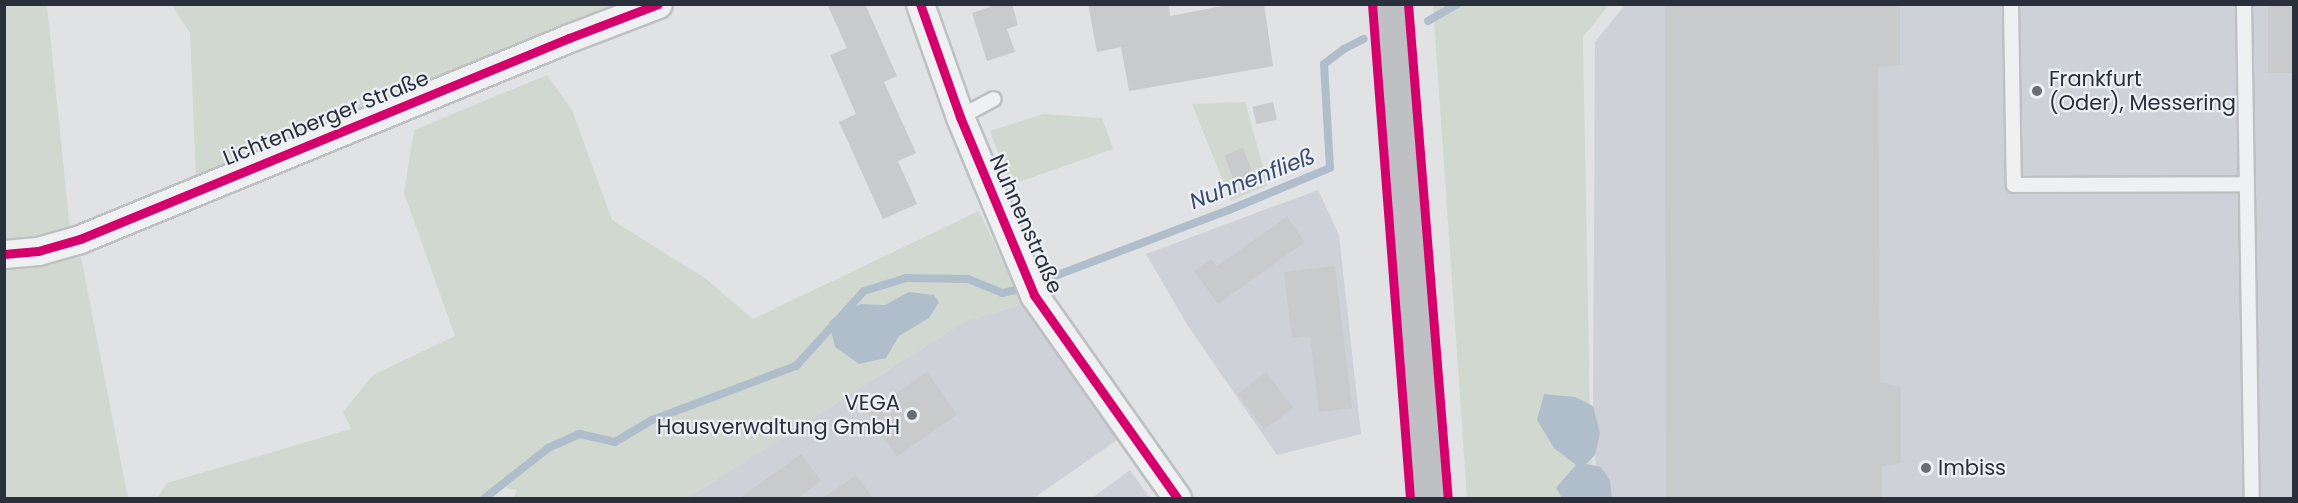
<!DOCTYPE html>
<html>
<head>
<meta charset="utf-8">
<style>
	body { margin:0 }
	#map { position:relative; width:2298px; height:503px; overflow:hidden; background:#e0e2e4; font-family:Poppins,sans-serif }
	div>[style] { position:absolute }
	.built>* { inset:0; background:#ced1d7 }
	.green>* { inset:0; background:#d0d8d0 }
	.water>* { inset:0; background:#b0becc }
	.stream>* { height:8px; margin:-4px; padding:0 4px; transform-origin:4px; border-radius:4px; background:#b0becc }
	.building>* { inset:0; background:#c8cacc; transform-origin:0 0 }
	.roads { filter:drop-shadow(2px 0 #bec0c2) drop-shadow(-2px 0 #bec0c2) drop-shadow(0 2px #bec0c2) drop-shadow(0 -2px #bec0c2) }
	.lane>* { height:14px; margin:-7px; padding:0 7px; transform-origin:7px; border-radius:7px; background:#eff0f1 }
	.street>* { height:27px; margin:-13.5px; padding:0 13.5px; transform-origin:13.5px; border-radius:13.5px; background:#eff0f1 }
	.secondary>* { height:33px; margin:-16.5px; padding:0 16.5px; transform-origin:16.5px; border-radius:16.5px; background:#bec0c4 }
	.cycleway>* { height:9px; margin:-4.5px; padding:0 4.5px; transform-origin:4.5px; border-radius:4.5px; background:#d6006c }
	.dots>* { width:16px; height:16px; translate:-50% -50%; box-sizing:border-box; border:3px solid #edf0f4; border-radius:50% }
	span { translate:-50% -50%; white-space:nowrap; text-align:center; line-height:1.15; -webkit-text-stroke:4.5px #edf0f4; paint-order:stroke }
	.poi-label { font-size:21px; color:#292f3b }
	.left { translate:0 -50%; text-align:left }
	.right { translate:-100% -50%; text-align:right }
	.street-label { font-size:21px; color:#292f3b }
	.water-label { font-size:22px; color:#374d6a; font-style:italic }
	.frame { position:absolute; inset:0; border:6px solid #292f3b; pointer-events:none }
</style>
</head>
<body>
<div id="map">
	<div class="built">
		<div style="clip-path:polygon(1625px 5px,2293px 5px,2293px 498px,1597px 498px,1593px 406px,1595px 42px)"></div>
		<div style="clip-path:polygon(1318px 190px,1339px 235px,1361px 434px,1277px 455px,1188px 326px,1146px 254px)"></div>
		<div style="clip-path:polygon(1023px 304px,1117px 440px,1034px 498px,687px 498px,965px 321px)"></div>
		<div style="clip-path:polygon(1130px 470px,1150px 498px,1092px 498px)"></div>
	</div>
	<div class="green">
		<div style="clip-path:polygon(4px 5px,47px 5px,70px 230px,5px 241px)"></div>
		<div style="clip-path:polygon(172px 5px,617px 5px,196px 176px,190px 33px)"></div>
		<div style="clip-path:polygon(1433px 5px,1609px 5px,1583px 37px,1590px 419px,1594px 498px,1467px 498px)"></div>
		<div style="clip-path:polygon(547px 75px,572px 110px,612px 220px,706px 279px,753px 319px,979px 211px,1023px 304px,965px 321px,687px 498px,514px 498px,517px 490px,503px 487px,490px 498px,157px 498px,167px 483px,351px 429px,343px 412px,373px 375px,455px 336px,404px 193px,414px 130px)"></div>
		<div style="clip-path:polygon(1245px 102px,1268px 185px,1231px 201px,1192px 104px)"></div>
		<div style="clip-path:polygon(1043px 114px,1102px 118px,1113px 149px,1010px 185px,990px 131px)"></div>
		<div style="clip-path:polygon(81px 257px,128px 498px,5px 498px,5px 268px)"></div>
	</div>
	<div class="water">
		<div style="clip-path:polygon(909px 292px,934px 295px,939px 302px,929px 318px,899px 336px,886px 358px,859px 364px,835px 347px,829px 322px,840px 313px,861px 304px,885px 305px)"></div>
		<div style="clip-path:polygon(1544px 394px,1575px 397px,1593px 406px,1600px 433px,1595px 455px,1586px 464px,1601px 467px,1610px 480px,1612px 498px,1562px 498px,1556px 488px,1576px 465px,1554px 448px,1537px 420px)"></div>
	</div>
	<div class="stream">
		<div style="left:1428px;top:21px;width:34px;rotate:-30deg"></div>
		<div style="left:1047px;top:279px;width:195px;rotate:-20.8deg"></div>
		<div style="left:1229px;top:210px;width:109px;rotate:-22.6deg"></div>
		<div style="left:1330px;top:168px;width:104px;rotate:-93.3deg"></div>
		<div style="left:1324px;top:64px;width:25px;rotate:-37deg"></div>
		<div style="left:1344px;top:49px;width:22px;rotate:-27deg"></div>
		<div style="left:485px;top:498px;width:80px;rotate:-38.4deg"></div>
		<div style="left:548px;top:448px;width:35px;rotate:-24deg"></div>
		<div style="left:580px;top:434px;width:36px;rotate:13deg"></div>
		<div style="left:615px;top:442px;width:43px;rotate:-30.7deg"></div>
		<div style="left:652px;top:420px;width:154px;rotate:-20.6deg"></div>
		<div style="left:796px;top:366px;width:101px;rotate:-47.8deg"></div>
		<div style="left:864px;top:291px;width:44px;rotate:-17.2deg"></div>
		<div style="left:906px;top:278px;width:62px;rotate:0.9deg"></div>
		<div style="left:968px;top:279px;width:37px;rotate:22deg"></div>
		<div style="left:1002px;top:293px;width:14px;rotate:-12deg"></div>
	</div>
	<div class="building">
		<div style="clip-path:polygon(827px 4px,865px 4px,897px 76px,884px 82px,916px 153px,898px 161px,917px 204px,883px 219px,839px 122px,856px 114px,830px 55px,847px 48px)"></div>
		<div style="clip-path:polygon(998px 4px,1012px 4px,1018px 25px,1007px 29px,1015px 52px,987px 61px,972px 13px)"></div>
		<div style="clip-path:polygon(1088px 4px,1169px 4px,1170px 16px,1233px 4px,1264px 4px,1273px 66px,1129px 91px,1121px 47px,1097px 52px)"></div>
		<div style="clip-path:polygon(1665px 4px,1900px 4px,1900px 65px,1878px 67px,1880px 382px,1901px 387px,1901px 463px,1882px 466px,1882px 497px,1666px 498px)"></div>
		<div style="left:2268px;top:4px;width:26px;height:69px"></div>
		<div style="left:1273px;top:102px;width:18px;height:21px;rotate:77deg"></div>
		<div style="left:1243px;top:148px;width:30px;height:20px;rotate:69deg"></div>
		<div style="clip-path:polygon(1287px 217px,1305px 242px,1218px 304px,1194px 271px,1211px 259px,1217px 266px)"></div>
		<div style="clip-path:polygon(1335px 266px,1352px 408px,1319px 412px,1310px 336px,1292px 338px,1284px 272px)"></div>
		<div style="left:927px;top:372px;width:52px;height:73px;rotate:55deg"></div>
		<div style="left:1266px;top:372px;width:45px;height:36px;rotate:53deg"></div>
		<div style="clip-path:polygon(801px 454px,821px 481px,797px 498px,740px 498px)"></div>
		<div style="clip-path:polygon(856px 475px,873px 498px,823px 498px)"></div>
	</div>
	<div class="roads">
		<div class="lane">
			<div style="left:2011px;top:4px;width:181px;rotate:89.1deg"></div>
			<div style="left:2014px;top:185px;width:232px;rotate:-0.2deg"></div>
			<div style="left:2244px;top:4px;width:494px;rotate:89.1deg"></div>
			<div style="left:960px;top:117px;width:38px;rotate:-28deg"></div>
		</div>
		<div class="street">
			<div style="left:920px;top:4px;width:120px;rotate:70.5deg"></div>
			<div style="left:960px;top:117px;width:193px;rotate:67.4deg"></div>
			<div style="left:1034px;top:295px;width:248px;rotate:54.8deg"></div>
			<div style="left:4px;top:254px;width:34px;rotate:-5deg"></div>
			<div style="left:38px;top:251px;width:44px;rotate:-15.9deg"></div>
			<div style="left:80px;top:239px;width:529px;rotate:-22.34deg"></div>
			<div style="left:569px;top:38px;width:95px;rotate:-20.9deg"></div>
		</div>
		<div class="secondary">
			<div style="left:1393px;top:4px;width:495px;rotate:85.7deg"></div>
		</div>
	</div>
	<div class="cycleway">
		<div style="left:920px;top:4px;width:120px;rotate:70.5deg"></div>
		<div style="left:960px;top:117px;width:193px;rotate:67.4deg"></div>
		<div style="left:1034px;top:295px;width:248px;rotate:54.8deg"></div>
		<div style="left:1372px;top:4px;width:495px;rotate:85.6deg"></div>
		<div style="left:1408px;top:4px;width:496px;rotate:85.4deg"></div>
		<div style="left:4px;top:254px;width:34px;rotate:-5deg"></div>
		<div style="left:38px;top:251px;width:44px;rotate:-15.9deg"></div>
		<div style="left:80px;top:239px;width:529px;rotate:-22.34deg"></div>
		<div style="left:569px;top:38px;width:95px;rotate:-20.9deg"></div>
	</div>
	<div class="dots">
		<div style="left:2037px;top:91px;background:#696e76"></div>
		<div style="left:912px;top:415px;background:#696e76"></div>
		<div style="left:1926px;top:468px;background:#696e76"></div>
	</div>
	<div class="poi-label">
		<span class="left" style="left:2049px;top:91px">Frankfurt<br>(Oder), Messering</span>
		<span class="right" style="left:900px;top:415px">VEGA<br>Hausverwaltung GmbH</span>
		<span class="left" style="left:1938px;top:468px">Imbiss</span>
	</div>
	<div class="street-label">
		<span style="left:326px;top:118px;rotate:-22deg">Lichtenberger Straße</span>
		<span style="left:1026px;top:224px;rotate:66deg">Nuhnenstraße</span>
	</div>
	<div class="water-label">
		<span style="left:1252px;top:179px;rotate:-21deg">Nuhnenfließ</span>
	</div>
	<div class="frame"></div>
</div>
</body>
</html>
